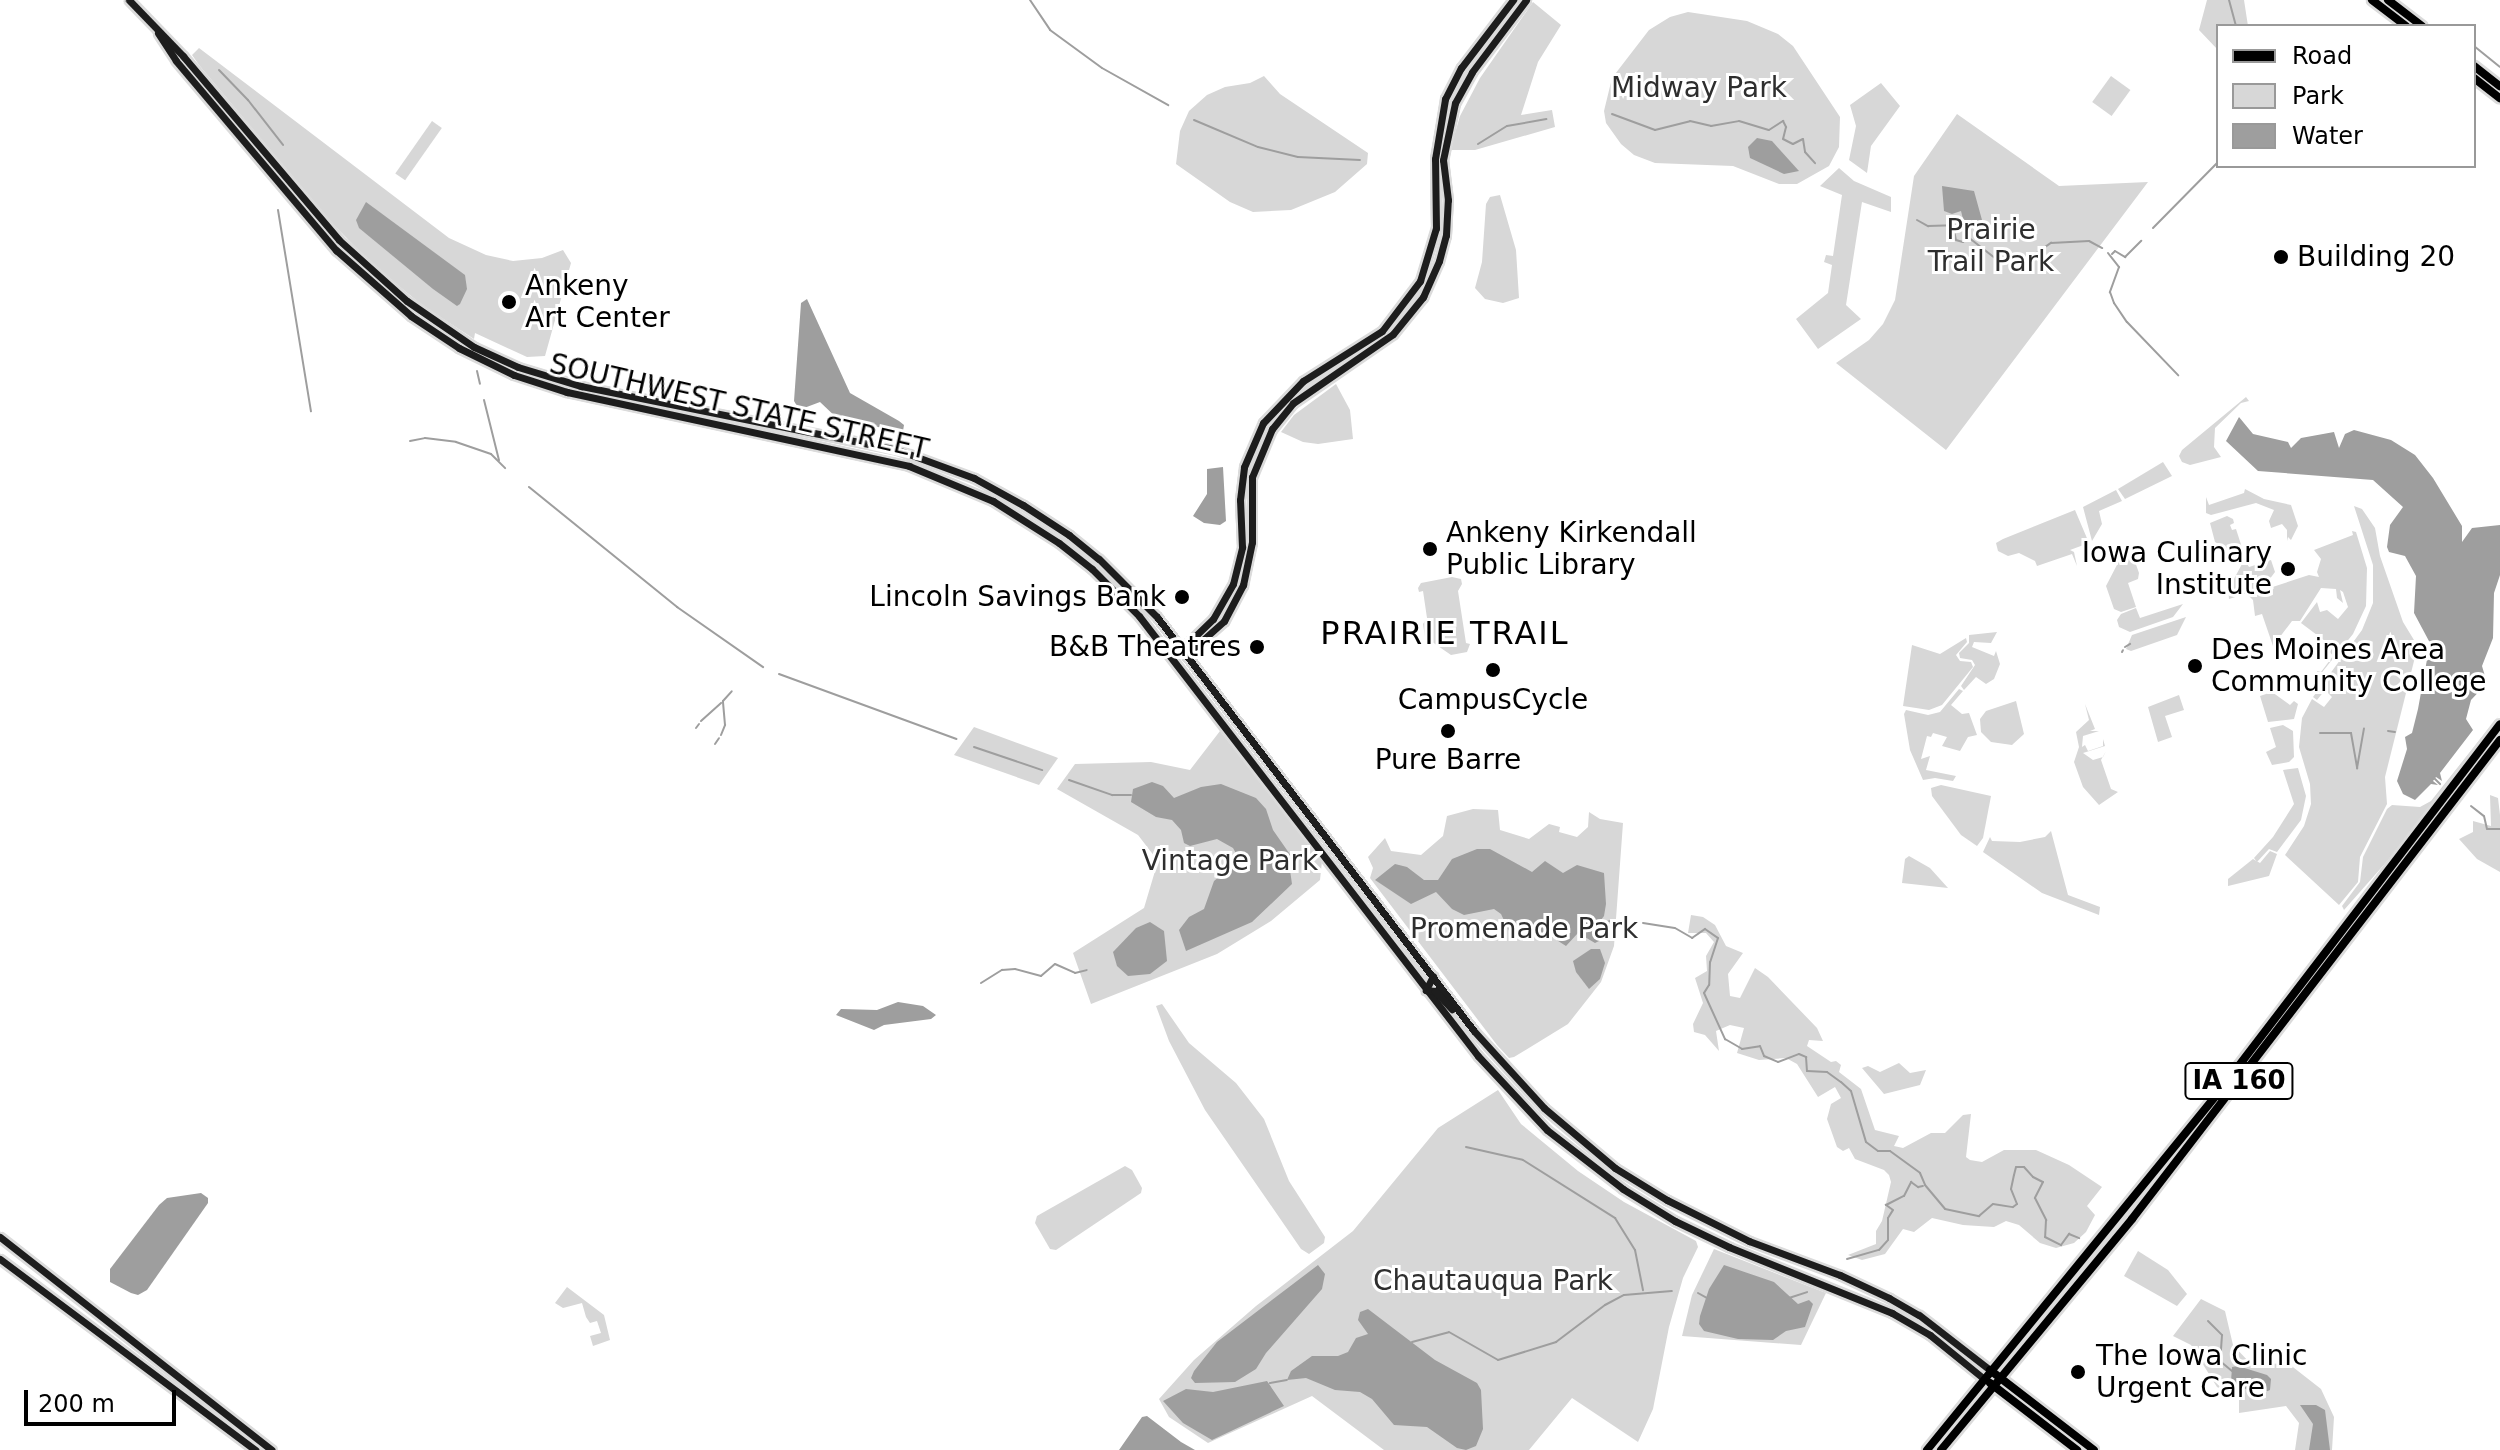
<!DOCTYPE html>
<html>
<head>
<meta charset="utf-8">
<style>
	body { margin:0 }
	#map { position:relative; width:2500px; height:1450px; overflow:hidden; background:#fff; font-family:"DejaVu Sans",sans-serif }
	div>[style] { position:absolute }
	.green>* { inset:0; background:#d7d7d7; transform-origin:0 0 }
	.water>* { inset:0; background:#9e9e9e }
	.stream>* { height:2px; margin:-1px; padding:0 1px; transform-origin:1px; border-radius:1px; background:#9e9e9e }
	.roads { filter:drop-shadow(2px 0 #dbdbdb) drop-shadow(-2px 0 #dbdbdb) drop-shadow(0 2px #dbdbdb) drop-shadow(0 -2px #dbdbdb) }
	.secondary>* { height:7px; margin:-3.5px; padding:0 3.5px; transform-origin:3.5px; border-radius:3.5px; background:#1d1d1d }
	.primary>* { height:8px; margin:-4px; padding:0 4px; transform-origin:4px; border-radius:4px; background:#000 }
	.dots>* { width:22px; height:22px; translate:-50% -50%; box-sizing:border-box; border:4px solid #fff; border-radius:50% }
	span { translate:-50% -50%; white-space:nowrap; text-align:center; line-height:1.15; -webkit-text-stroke:6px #fff; paint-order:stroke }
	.shield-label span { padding:2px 6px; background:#fff; border:2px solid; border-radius:6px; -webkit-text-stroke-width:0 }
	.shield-label { font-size:26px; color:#000; font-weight:700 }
	.park-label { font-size:28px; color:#2e2e2e }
	.poi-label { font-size:28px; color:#000 }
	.left { translate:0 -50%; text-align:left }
	.right { translate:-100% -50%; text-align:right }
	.street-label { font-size:28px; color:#000 }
	.quarter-label { font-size:32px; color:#000; letter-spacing:2px }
	.legend { position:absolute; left:2216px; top:24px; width:260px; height:144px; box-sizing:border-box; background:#fff; border:2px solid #999; margin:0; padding:10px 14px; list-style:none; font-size:24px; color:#000 }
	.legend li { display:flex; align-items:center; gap:16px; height:40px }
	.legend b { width:40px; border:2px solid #999 }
	.scale { position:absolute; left:24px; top:1390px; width:152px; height:36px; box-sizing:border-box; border:4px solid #000; border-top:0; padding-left:10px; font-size:24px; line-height:28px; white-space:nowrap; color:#000; -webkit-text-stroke:6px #fff; paint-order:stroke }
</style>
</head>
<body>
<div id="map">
	<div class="green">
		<div style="clip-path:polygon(2207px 0,2244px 0,2248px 26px,2218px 26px,2218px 50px,2199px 30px)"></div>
		<div style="clip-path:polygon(1533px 2px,1561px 25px,1538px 62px,1521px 115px,1552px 110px,1555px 127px,1475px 150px,1450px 150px,1460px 116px,1480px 78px)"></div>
		<div style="clip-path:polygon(1688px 12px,1747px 21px,1778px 34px,1793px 46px,1840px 117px,1839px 147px,1829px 166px,1797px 184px,1779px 184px,1733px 166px,1655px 163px,1634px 155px,1621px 144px,1606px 123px,1604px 111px,1612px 78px,1649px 30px,1670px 17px)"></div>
		<div style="clip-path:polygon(199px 48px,449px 238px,486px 255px,513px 261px,542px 258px,563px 250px,571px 263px,545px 356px,527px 357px,475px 333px,474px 339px,422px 305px,372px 264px,330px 221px,199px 65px,192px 55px)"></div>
		<div style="clip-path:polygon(1264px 76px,1280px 94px,1368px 153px,1367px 164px,1335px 192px,1291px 210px,1253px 212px,1230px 202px,1176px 164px,1180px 131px,1189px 111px,1207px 95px,1225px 87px,1250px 83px)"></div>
		<div style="left:2111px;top:76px;width:24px;height:32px;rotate:36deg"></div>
		<div style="clip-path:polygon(1881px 83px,1900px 106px,1871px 146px,1867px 173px,1849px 160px,1856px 126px,1850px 105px)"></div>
		<div style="clip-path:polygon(1957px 114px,2059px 186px,2148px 182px,1946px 450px,1836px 363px,1869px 340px,1883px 324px,1895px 300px,1914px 176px)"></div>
		<div style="left:432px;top:121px;width:12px;height:64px;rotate:35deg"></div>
		<div style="clip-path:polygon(1839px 168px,1854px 181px,1891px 197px,1891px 212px,1862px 202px,1846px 305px,1861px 319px,1818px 349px,1796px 319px,1828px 293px,1832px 265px,1824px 262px,1826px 255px,1833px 256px,1842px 195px,1820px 186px)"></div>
		<div style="clip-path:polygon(1500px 195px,1516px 250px,1519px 298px,1503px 303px,1485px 299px,1475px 288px,1482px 262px,1486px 204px,1490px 197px)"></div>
		<div style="clip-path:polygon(1336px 384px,1350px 410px,1353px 439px,1318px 444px,1303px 442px,1281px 432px,1294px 415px)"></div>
		<div style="clip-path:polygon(2246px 397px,2249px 401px,2241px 403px,2215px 428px,2214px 447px,2221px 457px,2190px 465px,2182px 462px,2179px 456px,2182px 450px)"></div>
		<div style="clip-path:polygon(2163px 462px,2172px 476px,2125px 499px,2118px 489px)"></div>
		<div style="clip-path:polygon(2245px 489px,2264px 499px,2291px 505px,2298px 526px,2291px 540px,2288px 537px,2287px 541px,2287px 530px,2282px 524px,2271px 528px,2269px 521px,2274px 510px,2256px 503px,2211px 515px,2206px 513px,2206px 497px,2209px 505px,2244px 493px)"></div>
		<div style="clip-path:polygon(2116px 490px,2122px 501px,2099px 511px,2102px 524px,2092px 541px,2083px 507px)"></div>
		<div style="clip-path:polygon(2354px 506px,2362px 509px,2375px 528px,2380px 556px,2403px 622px,2414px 640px,2416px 653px,2385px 777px,2387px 804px,2360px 857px,2358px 882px,2339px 905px,2285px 855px,2304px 826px,2311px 804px,2310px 784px,2299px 747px,2302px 718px,2312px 699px,2324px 707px,2332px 697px,2325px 690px,2317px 700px,2313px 697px,2362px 630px,2373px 603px,2373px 565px)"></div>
		<div style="clip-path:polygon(2075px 510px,2089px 543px,2070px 550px,2074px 552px,2077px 566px,2072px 554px,2037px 566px,2035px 561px,2019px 553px,2008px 556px,1998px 551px,1996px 543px,2003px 539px)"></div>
		<div style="clip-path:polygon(2227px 516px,2233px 519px,2234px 523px,2230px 525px,2232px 530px,2236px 529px,2246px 560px,2215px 542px,2210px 523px)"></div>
		<div style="clip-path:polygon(2352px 531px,2356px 532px,2367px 568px,2366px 606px,2353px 634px,2319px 676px,2317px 671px,2321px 672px,2333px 656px,2330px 652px,2333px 647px,2301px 623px,2317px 602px,2320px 612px,2327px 610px,2338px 619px,2348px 607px,2343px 592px,2340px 590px,2343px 603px,2337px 598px,2336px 589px,2321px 588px,2300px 621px,2292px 621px,2273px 646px,2262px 614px,2255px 616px,2253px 600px,2248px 595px,2309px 575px,2319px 577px,2317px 572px,2321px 559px,2314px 550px,2353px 535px)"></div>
		<div style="clip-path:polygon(2133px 556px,2139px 573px,2138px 579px,2128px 583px,2136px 607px,2121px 612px,2114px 609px,2106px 586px,2119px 561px)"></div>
		<div style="clip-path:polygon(2271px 560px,2275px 572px,2263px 588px,2229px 599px,2228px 590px,2242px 564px,2246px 562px,2249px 567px)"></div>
		<div style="clip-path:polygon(1452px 577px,1461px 579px,1462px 584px,1458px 591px,1466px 643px,1470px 644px,1467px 652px,1451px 655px,1425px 637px,1423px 624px,1427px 618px,1423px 591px,1419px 592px,1418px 588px,1421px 583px)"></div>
		<div style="clip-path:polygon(2183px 604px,2173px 617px,2130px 632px,2119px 627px,2117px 620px,2121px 614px,2136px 608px,2140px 618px)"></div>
		<div style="clip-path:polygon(2186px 617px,2177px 635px,2131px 651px,2126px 649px,2132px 635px)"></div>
		<div style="clip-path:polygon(1997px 632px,1991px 643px,1974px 642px,1972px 647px,1994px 656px,1996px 651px,2000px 664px,1994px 679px,1986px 684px,1976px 677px,1964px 690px,1961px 686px,1975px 665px,1972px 660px,1960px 658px,1959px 653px,1969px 643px,1969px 635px)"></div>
		<div style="clip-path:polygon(1966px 638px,1967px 642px,1956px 655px,1960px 661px,1971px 662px,1973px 667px,1942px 705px,1929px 710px,1903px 706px,1912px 645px,1940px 654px)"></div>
		<div style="clip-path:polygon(1959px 689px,1963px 691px,1951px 705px,1962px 714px,1969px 713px,1977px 735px,1968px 737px,1960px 751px,1942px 746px,1947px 737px,1933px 733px,1931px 737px,1927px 736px,1921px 759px,1930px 756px,1926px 770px,1956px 776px,1953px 781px,1935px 778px,1923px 780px,1910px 750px,1904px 714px,1906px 710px,1928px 715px,1940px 712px)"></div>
		<div style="clip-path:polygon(2272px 692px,2290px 705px,2294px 701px,2298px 704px,2294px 719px,2268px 722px,2260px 696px)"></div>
		<div style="clip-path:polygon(2179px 695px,2184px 710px,2165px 716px,2172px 737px,2158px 742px,2148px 707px)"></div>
		<div style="clip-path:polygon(2016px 701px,2024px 734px,2012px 745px,1991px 742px,1981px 732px,1980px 719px,1986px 711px)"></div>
		<div style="clip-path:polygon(2085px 704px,2095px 729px,2090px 731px,2099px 731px,2083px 736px,2082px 747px,2085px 745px,2088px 751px,2103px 746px,2103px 739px,2105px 746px,2083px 753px,2093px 760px,2103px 757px,2106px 751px,2101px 760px,2111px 789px,2118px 792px,2099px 805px,2083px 787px,2074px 762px,2079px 747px,2076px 732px,2089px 720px)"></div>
		<div style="clip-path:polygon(2500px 714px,2397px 850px,2344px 910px,2342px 906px,2360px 882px,2363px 857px,2387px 809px,2392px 805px,2420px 807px,2431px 801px)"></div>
		<div style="clip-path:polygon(2283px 725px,2293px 731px,2294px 757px,2289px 762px,2272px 765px,2266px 752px,2276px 747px,2270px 728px)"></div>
		<div style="clip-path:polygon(974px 727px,1053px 756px,1058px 758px,1039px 785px,954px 755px)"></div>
		<div style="clip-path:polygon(1220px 731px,1322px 861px,1320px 880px,1271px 921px,1217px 954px,1091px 1004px,1073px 953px,1144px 908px,1158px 861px,1138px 835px,1057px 789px,1075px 764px,1151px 762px,1190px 770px)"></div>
		<div style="clip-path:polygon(2298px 768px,2306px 796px,2301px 820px,2277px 852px,2269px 849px,2257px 862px,2254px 858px,2273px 837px,2294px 804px,2283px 770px)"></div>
		<div style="clip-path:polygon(1941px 785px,1991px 796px,1983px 838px,1977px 846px,1961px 835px,1932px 796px,1931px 788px)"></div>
		<div style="clip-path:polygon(2490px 795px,2498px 798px,2500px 815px,2500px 872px,2477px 859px,2459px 839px,2473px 832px,2473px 821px,2491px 826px)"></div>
		<div style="clip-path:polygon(1473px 809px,1498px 810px,1500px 830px,1529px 839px,1549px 824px,1560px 827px,1559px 832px,1577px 837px,1588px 827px,1589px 812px,1600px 819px,1623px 823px,1614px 946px,1601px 982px,1568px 1024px,1514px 1057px,1509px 1058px,1497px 1045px,1370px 878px,1373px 868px,1368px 857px,1385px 838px,1391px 851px,1421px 855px,1443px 836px,1447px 816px)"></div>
		<div style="clip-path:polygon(2051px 831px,2068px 895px,2100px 907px,2099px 915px,2042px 893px,1983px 852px,1990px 837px,1992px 841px,2020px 842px,2045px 837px)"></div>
		<div style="clip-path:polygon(2270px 851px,2277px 854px,2269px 876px,2228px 886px,2228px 879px,2253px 859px,2260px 863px)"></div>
		<div style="clip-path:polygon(1909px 856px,1930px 868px,1948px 888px,1902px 883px,1905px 859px)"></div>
		<div style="clip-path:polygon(1691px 915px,1703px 917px,1715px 925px,1726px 946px,1743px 953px,1728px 974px,1730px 996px,1740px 998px,1755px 968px,1768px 977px,1817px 1028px,1823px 1041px,1809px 1040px,1807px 1046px,1831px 1062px,1836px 1061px,1841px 1065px,1839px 1072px,1861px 1089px,1875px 1130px,1899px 1136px,1894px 1146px,1903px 1148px,1931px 1133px,1945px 1133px,1963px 1115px,1971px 1114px,1966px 1157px,1970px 1160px,1982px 1162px,2004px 1150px,2036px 1150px,2069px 1165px,2102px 1187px,2087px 1206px,2095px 1215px,2086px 1232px,2074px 1243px,2056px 1248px,2040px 1243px,2019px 1225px,2006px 1221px,1994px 1227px,1963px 1225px,1932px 1218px,1914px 1232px,1903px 1229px,1885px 1254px,1862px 1260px,1848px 1255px,1876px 1244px,1876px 1231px,1882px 1221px,1891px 1182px,1889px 1175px,1884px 1170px,1855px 1159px,1849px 1148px,1843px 1151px,1837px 1147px,1827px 1119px,1831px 1104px,1841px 1098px,1835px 1087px,1818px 1097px,1797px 1064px,1786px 1058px,1759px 1060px,1737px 1053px,1744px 1028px,1730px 1025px,1716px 1031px,1719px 1051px,1705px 1035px,1694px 1032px,1693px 1024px,1703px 1003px,1695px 978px,1707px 971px,1706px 956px,1714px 942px,1706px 933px,1688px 933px)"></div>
		<div style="clip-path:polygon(1162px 1004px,1189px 1043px,1236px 1083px,1264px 1119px,1289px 1181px,1325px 1237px,1324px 1243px,1309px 1254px,1301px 1249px,1205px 1110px,1169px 1041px,1156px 1006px)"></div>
		<div style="clip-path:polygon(1899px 1063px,1910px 1073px,1926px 1070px,1920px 1085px,1884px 1094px,1862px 1068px,1868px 1066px,1880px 1072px)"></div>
		<div style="clip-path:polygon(1498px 1090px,1521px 1124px,1578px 1171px,1624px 1202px,1696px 1241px,1698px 1247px,1683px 1278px,1669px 1327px,1653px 1409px,1638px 1442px,1572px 1398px,1529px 1450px,1384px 1450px,1312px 1396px,1208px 1443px,1169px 1417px,1159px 1399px,1194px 1360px,1256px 1306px,1353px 1231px,1438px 1128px)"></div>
		<div style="clip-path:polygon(1125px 1166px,1132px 1170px,1142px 1188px,1141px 1193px,1056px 1250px,1050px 1249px,1035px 1223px,1037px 1216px)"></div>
		<div style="clip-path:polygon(1714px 1249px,1826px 1293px,1801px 1345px,1682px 1336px,1692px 1295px)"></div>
		<div style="clip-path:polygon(2138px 1251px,2168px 1270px,2187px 1294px,2177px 1306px,2124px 1276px)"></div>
		<div style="clip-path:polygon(567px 1287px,604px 1315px,610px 1340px,593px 1346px,590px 1336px,601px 1333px,597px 1321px,590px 1323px,586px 1317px,582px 1303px,563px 1308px,555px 1303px)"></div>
		<div style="clip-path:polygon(2201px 1299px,2225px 1311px,2233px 1345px,2250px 1363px,2289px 1364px,2321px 1389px,2334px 1417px,2332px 1450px,2295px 1450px,2299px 1423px,2286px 1406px,2239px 1413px,2239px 1398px,2217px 1387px,2191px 1345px,2173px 1336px)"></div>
	</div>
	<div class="water">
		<div style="clip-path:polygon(1757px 138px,1772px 141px,1799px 171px,1784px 174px,1750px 158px,1748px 147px)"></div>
		<div style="clip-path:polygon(1942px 186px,1974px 191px,1982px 220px,1964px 223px,1961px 211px,1952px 214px,1944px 211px)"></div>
		<div style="clip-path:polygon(366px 202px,465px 275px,467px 289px,460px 304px,457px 306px,433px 289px,359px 228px,356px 220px)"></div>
		<div style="clip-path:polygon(807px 299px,850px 393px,899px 421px,904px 425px,903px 431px,840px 421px,820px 402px,804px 408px,797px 406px,794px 401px,801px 303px)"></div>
		<div style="clip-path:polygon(2239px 417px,2253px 434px,2288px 442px,2291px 448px,2301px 438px,2334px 432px,2339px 448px,2345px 434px,2354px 430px,2391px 440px,2415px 455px,2433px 478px,2462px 526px,2462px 542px,2472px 528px,2500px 525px,2500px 575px,2494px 593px,2493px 638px,2482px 666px,2487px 683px,2471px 700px,2466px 719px,2473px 730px,2440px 773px,2442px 781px,2436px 777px,2433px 781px,2438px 785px,2431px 784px,2415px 800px,2403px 794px,2397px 781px,2407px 749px,2405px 737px,2412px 733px,2418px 709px,2430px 643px,2414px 613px,2416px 576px,2405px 556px,2389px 552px,2387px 547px,2390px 525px,2403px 507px,2373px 480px,2258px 471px,2226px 441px)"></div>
		<div style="clip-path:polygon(1223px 467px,1226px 521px,1220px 525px,1204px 523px,1193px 516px,1207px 494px,1207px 469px)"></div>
		<div style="clip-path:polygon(1152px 782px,1163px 786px,1174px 798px,1201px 787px,1221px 784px,1256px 798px,1266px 809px,1273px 830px,1296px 863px,1290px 870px,1292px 884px,1252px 922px,1186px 951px,1179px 930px,1189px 917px,1204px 909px,1214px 881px,1237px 862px,1238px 857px,1233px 848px,1217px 839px,1190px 846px,1184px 843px,1181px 830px,1172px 820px,1156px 817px,1131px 802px,1133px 789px)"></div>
		<div style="clip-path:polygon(1477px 849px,1490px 849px,1532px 872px,1545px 861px,1563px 873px,1577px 865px,1604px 873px,1606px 904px,1604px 916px,1598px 924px,1601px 940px,1595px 943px,1578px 933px,1566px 946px,1544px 932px,1523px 941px,1510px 933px,1501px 914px,1494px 909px,1464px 915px,1452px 909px,1436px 892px,1411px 904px,1375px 880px,1395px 864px,1407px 867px,1424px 880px,1438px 880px,1452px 859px)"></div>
		<div style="clip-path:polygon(1150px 922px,1164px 931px,1167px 961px,1150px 974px,1128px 976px,1117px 966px,1113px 952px,1136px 928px)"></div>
		<div style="clip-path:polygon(1591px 949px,1600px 949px,1605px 963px,1600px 979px,1589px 989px,1576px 972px,1573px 961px)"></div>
		<div style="clip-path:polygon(898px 1002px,923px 1006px,936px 1015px,931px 1019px,884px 1025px,874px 1030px,836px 1015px,841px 1009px,877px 1010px)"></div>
		<div style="clip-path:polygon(201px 1193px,208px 1198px,208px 1203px,147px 1290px,138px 1295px,131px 1293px,110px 1282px,110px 1269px,159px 1205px,167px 1198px)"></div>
		<div style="clip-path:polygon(1318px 1265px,1325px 1274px,1322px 1289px,1266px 1353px,1256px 1369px,1235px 1382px,1195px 1383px,1191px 1378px,1194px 1371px,1217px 1342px)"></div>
		<div style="clip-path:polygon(1724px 1265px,1774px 1282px,1798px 1304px,1809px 1300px,1813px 1304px,1805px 1327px,1786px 1331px,1773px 1340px,1738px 1339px,1704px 1331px,1699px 1324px,1700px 1316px,1709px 1289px)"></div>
		<div style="clip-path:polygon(1368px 1309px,1435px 1360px,1477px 1383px,1481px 1390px,1483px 1429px,1476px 1446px,1466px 1450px,1457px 1448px,1427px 1427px,1394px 1425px,1372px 1399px,1360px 1392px,1335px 1390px,1306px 1378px,1287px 1380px,1291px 1371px,1312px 1356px,1338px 1356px,1348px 1352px,1356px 1338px,1368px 1334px,1358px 1320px,1360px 1312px)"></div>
		<div style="clip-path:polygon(2238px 1366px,2267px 1375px,2271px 1379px,2270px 1390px,2258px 1395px,2231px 1382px,2232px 1367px)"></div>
		<div style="clip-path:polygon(1267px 1381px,1284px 1406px,1212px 1440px,1183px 1423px,1163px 1401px,1186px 1389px,1213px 1392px)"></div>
		<div style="clip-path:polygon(2300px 1405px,2316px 1405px,2325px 1410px,2330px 1450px,2309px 1450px,2313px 1424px)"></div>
		<div style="clip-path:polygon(1147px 1416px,1181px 1442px,1195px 1450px,1119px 1450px,1142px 1417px)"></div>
	</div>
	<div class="stream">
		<div style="left:1030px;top:0;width:36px;rotate:56deg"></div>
		<div style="left:1050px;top:30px;width:64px;rotate:36.2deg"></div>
		<div style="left:1102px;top:68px;width:76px;rotate:29.3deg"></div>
		<div style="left:2229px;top:0;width:27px;rotate:75deg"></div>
		<div style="left:2281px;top:26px;width:22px"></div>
		<div style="left:2474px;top:46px;width:33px;rotate:39deg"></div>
		<div style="left:219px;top:70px;width:42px;rotate:46deg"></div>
		<div style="left:248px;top:100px;width:57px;rotate:52.1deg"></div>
		<div style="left:1612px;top:114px;width:46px;rotate:20.4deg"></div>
		<div style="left:1655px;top:130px;width:36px;rotate:-14deg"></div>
		<div style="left:1690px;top:121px;width:22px;rotate:13deg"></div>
		<div style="left:1711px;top:126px;width:28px;rotate:-10deg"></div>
		<div style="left:1739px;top:121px;width:31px;rotate:17deg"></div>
		<div style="left:1769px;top:130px;width:17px;rotate:-33deg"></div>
		<div style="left:1783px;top:121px;width:7px;rotate:63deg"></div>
		<div style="left:1786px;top:127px;width:12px;rotate:104deg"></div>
		<div style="left:1783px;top:139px;width:11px;rotate:27deg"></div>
		<div style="left:1793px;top:144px;width:11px;rotate:-27deg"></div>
		<div style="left:1803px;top:139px;width:13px;rotate:81deg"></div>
		<div style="left:1805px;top:152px;width:15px;rotate:48deg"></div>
		<div style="left:1194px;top:120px;width:69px;rotate:22.9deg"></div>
		<div style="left:1258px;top:147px;width:41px;rotate:14deg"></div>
		<div style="left:1298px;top:157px;width:62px;rotate:2.8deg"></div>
		<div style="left:1478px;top:144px;width:34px;rotate:-32deg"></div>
		<div style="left:1507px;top:126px;width:40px;rotate:-10deg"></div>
		<div style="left:278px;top:210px;width:204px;rotate:80.7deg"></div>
		<div style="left:1917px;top:220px;width:13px;rotate:29deg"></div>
		<div style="left:1928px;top:226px;width:25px;rotate:-2deg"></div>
		<div style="left:1953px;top:225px;width:15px;rotate:79deg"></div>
		<div style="left:1956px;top:240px;width:7px;rotate:16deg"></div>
		<div style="left:1963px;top:242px;width:7px;rotate:-45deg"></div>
		<div style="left:1968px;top:237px;width:41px;rotate:38deg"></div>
		<div style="left:2000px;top:262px;width:25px;rotate:-2deg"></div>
		<div style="left:2025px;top:261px;width:32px;rotate:-35deg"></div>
		<div style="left:2051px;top:243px;width:38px;rotate:-3deg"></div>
		<div style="left:2089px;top:241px;width:15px;rotate:28deg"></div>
		<div style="left:2153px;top:228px;width:93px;rotate:-45.4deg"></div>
		<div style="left:2108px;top:253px;width:18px;rotate:52deg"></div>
		<div style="left:2119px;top:267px;width:27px;rotate:110deg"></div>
		<div style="left:2110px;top:292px;width:12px;rotate:70deg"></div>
		<div style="left:2114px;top:303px;width:23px;rotate:56deg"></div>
		<div style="left:2127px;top:322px;width:74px;rotate:46.1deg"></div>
		<div style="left:2112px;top:254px;width:4px;rotate:-45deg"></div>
		<div style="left:2115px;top:251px;width:12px;rotate:31deg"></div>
		<div style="left:2125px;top:257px;width:23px;rotate:-45deg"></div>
		<div style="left:477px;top:371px;width:13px;rotate:77deg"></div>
		<div style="left:484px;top:400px;width:62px;rotate:76deg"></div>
		<div style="left:410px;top:441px;width:15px;rotate:-11deg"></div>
		<div style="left:425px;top:438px;width:31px;rotate:7deg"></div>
		<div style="left:456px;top:442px;width:37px;rotate:19deg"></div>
		<div style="left:491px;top:454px;width:20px;rotate:45deg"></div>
		<div style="left:529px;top:487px;width:191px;rotate:39deg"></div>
		<div style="left:677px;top:607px;width:105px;rotate:34.9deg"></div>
		<div style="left:2125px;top:647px;width:6px;rotate:-31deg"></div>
		<div style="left:2122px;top:652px;width:2px;rotate:-63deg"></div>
		<div style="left:779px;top:674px;width:189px;rotate:20.1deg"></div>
		<div style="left:701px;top:721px;width:27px;rotate:-42deg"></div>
		<div style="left:696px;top:728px;width:5px;rotate:-53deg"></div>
		<div style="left:2388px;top:731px;width:7px;rotate:8deg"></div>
		<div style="left:2320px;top:733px;width:31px"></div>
		<div style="left:2351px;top:733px;width:36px;rotate:80deg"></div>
		<div style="left:2357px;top:768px;width:40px;rotate:-80deg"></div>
		<div style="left:721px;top:735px;width:11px;rotate:-68deg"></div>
		<div style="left:725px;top:725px;width:24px;rotate:-95deg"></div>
		<div style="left:723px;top:701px;width:13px;rotate:-48deg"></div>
		<div style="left:715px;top:744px;width:7px;rotate:-56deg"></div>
		<div style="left:974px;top:747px;width:72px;rotate:18.7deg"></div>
		<div style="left:2433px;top:777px;width:10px;rotate:45deg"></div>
		<div style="left:1069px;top:780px;width:46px;rotate:19.2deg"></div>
		<div style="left:1112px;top:795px;width:19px"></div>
		<div style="left:2471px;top:806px;width:16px;rotate:38deg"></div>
		<div style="left:2484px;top:816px;width:13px;rotate:77deg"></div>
		<div style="left:2487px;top:829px;width:13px"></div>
		<div style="left:1643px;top:923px;width:32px;rotate:9deg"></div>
		<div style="left:1675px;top:928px;width:20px;rotate:30deg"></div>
		<div style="left:1692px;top:938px;width:16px;rotate:-35deg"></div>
		<div style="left:1705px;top:929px;width:16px;rotate:35deg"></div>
		<div style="left:1718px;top:938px;width:25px;rotate:108deg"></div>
		<div style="left:1710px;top:962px;width:23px;rotate:92deg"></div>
		<div style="left:1709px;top:985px;width:9px;rotate:122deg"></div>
		<div style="left:1704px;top:993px;width:51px;rotate:65.5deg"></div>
		<div style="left:1725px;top:1039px;width:20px;rotate:30deg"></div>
		<div style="left:1742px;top:1049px;width:18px;rotate:-9deg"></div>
		<div style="left:1760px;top:1046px;width:11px;rotate:68deg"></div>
		<div style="left:1764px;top:1056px;width:15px;rotate:23deg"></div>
		<div style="left:1778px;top:1062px;width:22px;rotate:-21deg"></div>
		<div style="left:1799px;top:1054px;width:8px;rotate:23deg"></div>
		<div style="left:1806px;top:1057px;width:14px;rotate:86deg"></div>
		<div style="left:1807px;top:1071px;width:20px;rotate:3deg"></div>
		<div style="left:1827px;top:1072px;width:17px;rotate:36deg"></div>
		<div style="left:1841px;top:1082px;width:13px;rotate:42deg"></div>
		<div style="left:1851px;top:1091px;width:53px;rotate:73.6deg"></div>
		<div style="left:1866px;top:1142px;width:15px;rotate:37deg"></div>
		<div style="left:1878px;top:1151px;width:12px"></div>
		<div style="left:1890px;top:1151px;width:37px;rotate:36deg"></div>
		<div style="left:1920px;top:1173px;width:13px;rotate:67deg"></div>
		<div style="left:1925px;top:1185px;width:31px;rotate:50deg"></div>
		<div style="left:1945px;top:1209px;width:35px;rotate:12deg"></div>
		<div style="left:1979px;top:1216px;width:18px;rotate:-41deg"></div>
		<div style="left:1993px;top:1204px;width:20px;rotate:9deg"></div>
		<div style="left:2013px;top:1207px;width:5px;rotate:-37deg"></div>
		<div style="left:2017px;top:1204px;width:16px;rotate:-112deg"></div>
		<div style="left:2011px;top:1189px;width:14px;rotate:-78deg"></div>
		<div style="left:2014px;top:1175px;width:8px;rotate:-76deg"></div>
		<div style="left:2016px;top:1167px;width:8px"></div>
		<div style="left:2024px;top:1167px;width:13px;rotate:48deg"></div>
		<div style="left:2033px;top:1177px;width:11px;rotate:27deg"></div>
		<div style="left:2043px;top:1182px;width:18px;rotate:117deg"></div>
		<div style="left:2035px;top:1198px;width:25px;rotate:63deg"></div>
		<div style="left:2046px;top:1220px;width:17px;rotate:93deg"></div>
		<div style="left:2045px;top:1237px;width:18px;rotate:27deg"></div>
		<div style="left:2061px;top:1245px;width:14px;rotate:-54deg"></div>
		<div style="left:2069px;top:1234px;width:11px;rotate:22deg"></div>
		<div style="left:1598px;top:924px;width:12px;rotate:-14deg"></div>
		<div style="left:981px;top:983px;width:25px;rotate:-32deg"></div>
		<div style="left:1002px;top:970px;width:13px;rotate:-4deg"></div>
		<div style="left:1015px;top:969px;width:27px;rotate:15deg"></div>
		<div style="left:1041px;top:976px;width:18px;rotate:-41deg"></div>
		<div style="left:1055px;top:964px;width:22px;rotate:24deg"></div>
		<div style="left:1075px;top:973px;width:12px;rotate:-14deg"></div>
		<div style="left:1466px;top:1147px;width:58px;rotate:12.8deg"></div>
		<div style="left:1523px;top:1160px;width:109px;rotate:32.2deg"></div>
		<div style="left:1615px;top:1218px;width:38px;rotate:58deg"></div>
		<div style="left:1635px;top:1250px;width:41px;rotate:78.7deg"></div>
		<div style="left:1847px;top:1259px;width:33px;rotate:-16deg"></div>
		<div style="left:1879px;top:1250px;width:13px;rotate:-48deg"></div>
		<div style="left:1888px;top:1240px;width:22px;rotate:-90deg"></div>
		<div style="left:1888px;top:1218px;width:9px;rotate:-58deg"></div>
		<div style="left:1893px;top:1210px;width:9px;rotate:-144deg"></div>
		<div style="left:1886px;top:1205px;width:20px;rotate:-27deg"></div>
		<div style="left:1904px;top:1196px;width:16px;rotate:-63deg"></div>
		<div style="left:1911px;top:1182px;width:9px;rotate:36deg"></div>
		<div style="left:1918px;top:1187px;width:5px;rotate:-11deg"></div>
		<div style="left:1698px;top:1293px;width:10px;rotate:29deg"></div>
		<div style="left:1789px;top:1298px;width:19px;rotate:-18deg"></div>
		<div style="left:2208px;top:1321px;width:20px;rotate:45deg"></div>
		<div style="left:2222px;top:1335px;width:26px;rotate:94deg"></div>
		<div style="left:2220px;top:1361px;width:16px;rotate:40deg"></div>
		<div style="left:1412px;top:1342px;width:38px;rotate:-15deg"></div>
		<div style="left:1449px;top:1332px;width:56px;rotate:29.7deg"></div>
		<div style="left:1498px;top:1360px;width:61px;rotate:-17.2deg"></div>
		<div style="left:1556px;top:1342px;width:61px;rotate:-37.1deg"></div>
		<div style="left:1605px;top:1305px;width:21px;rotate:-28deg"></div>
		<div style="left:1624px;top:1295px;width:48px;rotate:-4.8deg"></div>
		<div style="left:1270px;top:1383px;width:17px;rotate:-10deg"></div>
	</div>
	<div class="roads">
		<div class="secondary">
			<div style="left:129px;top:0;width:78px;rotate:46deg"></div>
			<div style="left:183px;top:56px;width:241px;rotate:49.7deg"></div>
			<div style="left:339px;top:240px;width:91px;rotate:41.9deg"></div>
			<div style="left:407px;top:301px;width:81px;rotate:34.5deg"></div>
			<div style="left:474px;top:347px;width:48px;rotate:24.4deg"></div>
			<div style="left:518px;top:367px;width:66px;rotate:16.8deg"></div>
			<div style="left:581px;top:386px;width:323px;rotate:11.4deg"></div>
			<div style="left:898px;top:450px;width:81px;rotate:20.2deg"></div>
			<div style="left:974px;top:478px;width:56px;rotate:28.9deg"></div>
			<div style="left:1023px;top:505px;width:55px;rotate:33.1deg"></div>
			<div style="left:1069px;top:535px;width:38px;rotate:39deg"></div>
			<div style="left:1099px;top:559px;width:82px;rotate:45deg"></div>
			<div style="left:1157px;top:617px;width:521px;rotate:52.56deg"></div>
			<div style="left:1474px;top:1031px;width:104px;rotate:47.7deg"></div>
			<div style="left:1544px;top:1108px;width:93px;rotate:40.2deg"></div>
			<div style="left:1615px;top:1168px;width:61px;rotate:31.6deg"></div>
			<div style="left:1667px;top:1200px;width:92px;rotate:26.6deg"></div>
			<div style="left:1749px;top:1241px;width:97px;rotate:20.5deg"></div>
			<div style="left:1840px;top:1275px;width:54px;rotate:25.1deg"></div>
			<div style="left:1889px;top:1298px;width:34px;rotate:30deg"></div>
			<div style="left:1919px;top:1315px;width:90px;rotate:37.8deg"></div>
			<div style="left:158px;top:33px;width:33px;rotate:57deg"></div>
			<div style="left:176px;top:61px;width:248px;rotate:49.8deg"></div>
			<div style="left:336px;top:250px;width:100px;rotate:41.3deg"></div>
			<div style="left:411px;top:316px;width:58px;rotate:33.7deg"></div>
			<div style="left:459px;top:348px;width:61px;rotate:26.1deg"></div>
			<div style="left:514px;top:375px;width:56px;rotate:17.8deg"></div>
			<div style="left:567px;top:392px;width:350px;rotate:12.2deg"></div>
			<div style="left:909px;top:466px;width:91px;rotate:22.6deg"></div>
			<div style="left:993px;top:501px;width:78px;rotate:32.5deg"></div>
			<div style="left:1059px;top:543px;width:42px;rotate:38.2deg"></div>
			<div style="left:1092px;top:569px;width:66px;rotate:45deg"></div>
			<div style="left:1139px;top:616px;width:555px;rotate:52.39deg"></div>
			<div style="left:1478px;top:1056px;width:101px;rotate:47deg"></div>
			<div style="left:1547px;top:1130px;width:96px;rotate:37.8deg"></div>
			<div style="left:1623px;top:1189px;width:61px;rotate:31.6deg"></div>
			<div style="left:1675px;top:1221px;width:60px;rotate:25.7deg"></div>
			<div style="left:1729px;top:1247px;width:176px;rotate:22deg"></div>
			<div style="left:1892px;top:1313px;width:44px;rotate:30.1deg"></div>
			<div style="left:1930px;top:1335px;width:68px;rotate:39.1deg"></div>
			<div style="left:1182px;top:649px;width:43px;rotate:-44.1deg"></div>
			<div style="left:1213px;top:619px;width:40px;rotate:-60.3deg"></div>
			<div style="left:1233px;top:584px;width:38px;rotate:-76deg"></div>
			<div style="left:1242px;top:547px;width:47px;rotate:-92.4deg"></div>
			<div style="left:1240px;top:500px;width:33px;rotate:-83deg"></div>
			<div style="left:1244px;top:467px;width:48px;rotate:-66.6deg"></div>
			<div style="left:1263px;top:423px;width:58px;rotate:-46.4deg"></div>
			<div style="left:1303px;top:381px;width:93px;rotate:-32.3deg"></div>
			<div style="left:1382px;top:331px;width:63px;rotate:-52.8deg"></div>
			<div style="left:1420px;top:281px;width:55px;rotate:-73.2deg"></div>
			<div style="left:1436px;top:228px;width:69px;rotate:-90.8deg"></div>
			<div style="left:1435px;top:159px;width:61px;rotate:-80.5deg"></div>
			<div style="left:1445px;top:99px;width:35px;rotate:-63deg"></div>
			<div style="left:1461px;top:68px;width:86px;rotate:-52.6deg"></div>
			<div style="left:1186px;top:655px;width:51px;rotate:-41.8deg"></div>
			<div style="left:1224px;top:621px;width:41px;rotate:-62.2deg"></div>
			<div style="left:1243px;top:585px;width:44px;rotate:-78.2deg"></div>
			<div style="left:1252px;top:542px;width:65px;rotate:-90deg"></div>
			<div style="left:1252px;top:477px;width:52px;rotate:-67.4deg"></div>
			<div style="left:1272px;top:429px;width:33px;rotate:-51deg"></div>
			<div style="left:1293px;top:403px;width:121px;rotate:-34.6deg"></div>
			<div style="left:1393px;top:334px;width:48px;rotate:-51deg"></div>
			<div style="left:1423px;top:297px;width:39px;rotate:-66deg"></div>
			<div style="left:1439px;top:261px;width:27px;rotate:-75deg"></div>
			<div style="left:1446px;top:235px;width:35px;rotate:-87deg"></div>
			<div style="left:1448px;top:200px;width:40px;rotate:-97.1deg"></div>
			<div style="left:1443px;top:160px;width:58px;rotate:-78.1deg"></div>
			<div style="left:1455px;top:103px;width:35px;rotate:-61deg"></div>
			<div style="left:1472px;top:72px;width:90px;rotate:-53.1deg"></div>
			<div style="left:1433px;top:976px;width:16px;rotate:117deg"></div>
			<div style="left:1426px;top:990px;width:9px;rotate:6deg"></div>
			<div style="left:1435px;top:991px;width:25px;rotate:47deg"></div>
			<div style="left:0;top:1237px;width:345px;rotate:38.1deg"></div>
			<div style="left:0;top:1259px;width:319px;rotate:36.8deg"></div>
		</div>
		<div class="primary">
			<div style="left:2372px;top:0;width:43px;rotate:37.4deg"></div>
			<div style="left:2388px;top:0;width:43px;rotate:37.4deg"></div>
			<div style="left:2474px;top:66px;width:33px;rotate:38deg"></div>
			<div style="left:2474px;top:78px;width:33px;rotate:38deg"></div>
			<div style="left:1990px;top:1370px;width:131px;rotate:37.6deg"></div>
			<div style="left:1990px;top:1383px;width:110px;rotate:37.6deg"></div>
			<div style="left:1927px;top:1450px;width:466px;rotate:-50.8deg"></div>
			<div style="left:2221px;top:1089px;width:459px;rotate:-52.6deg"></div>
			<div style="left:1941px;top:1450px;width:300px;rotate:-50.4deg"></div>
			<div style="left:2132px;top:1219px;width:604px;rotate:-52.47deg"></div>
		</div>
	</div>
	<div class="dots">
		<div style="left:2281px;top:257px;background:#000"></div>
		<div style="left:509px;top:302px;background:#000"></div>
		<div style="left:1430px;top:549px;background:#000"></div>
		<div style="left:2288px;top:569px;background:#000"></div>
		<div style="left:1182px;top:597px;background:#000"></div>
		<div style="left:1257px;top:647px;background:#000"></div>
		<div style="left:2195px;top:666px;background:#000"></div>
		<div style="left:1493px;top:670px;background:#000"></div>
		<div style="left:1448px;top:731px;background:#000"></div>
		<div style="left:2078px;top:1372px;background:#000"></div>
	</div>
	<div class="shield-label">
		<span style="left:2239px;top:1081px">IA 160</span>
	</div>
	<div class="park-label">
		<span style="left:1699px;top:88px">Midway Park</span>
		<span style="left:1991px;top:246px">Prairie<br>Trail Park</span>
		<span style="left:1230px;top:861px">Vintage Park</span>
		<span style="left:1524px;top:929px">Promenade Park</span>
		<span style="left:1493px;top:1281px">Chautauqua Park</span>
	</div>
	<div class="poi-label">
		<span class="left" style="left:2297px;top:257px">Building 20</span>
		<span class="left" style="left:525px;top:302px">Ankeny<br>Art Center</span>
		<span class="left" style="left:1446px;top:549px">Ankeny Kirkendall<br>Public Library</span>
		<span class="right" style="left:2272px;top:569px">Iowa Culinary<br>Institute</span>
		<span class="right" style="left:1166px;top:597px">Lincoln Savings Bank</span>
		<span class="right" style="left:1241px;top:647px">B&amp;B Theatres</span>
		<span class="left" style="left:2211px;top:666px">Des Moines Area<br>Community College</span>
		<span style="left:1493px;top:700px">CampusCycle</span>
		<span style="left:1448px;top:760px">Pure Barre</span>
		<span class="left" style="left:2096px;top:1372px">The Iowa Clinic<br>Urgent Care</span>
	</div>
	<div class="street-label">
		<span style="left:739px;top:407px;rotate:13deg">SOUTHWEST STATE STREET</span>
	</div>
	<div class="quarter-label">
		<span style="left:1445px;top:633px">PRAIRIE TRAIL</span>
	</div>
	<ul class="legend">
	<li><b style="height:10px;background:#000"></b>Road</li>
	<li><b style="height:22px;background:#d7d7d7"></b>Park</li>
	<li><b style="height:22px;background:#9e9e9e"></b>Water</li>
	</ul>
	<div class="scale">200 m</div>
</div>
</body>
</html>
